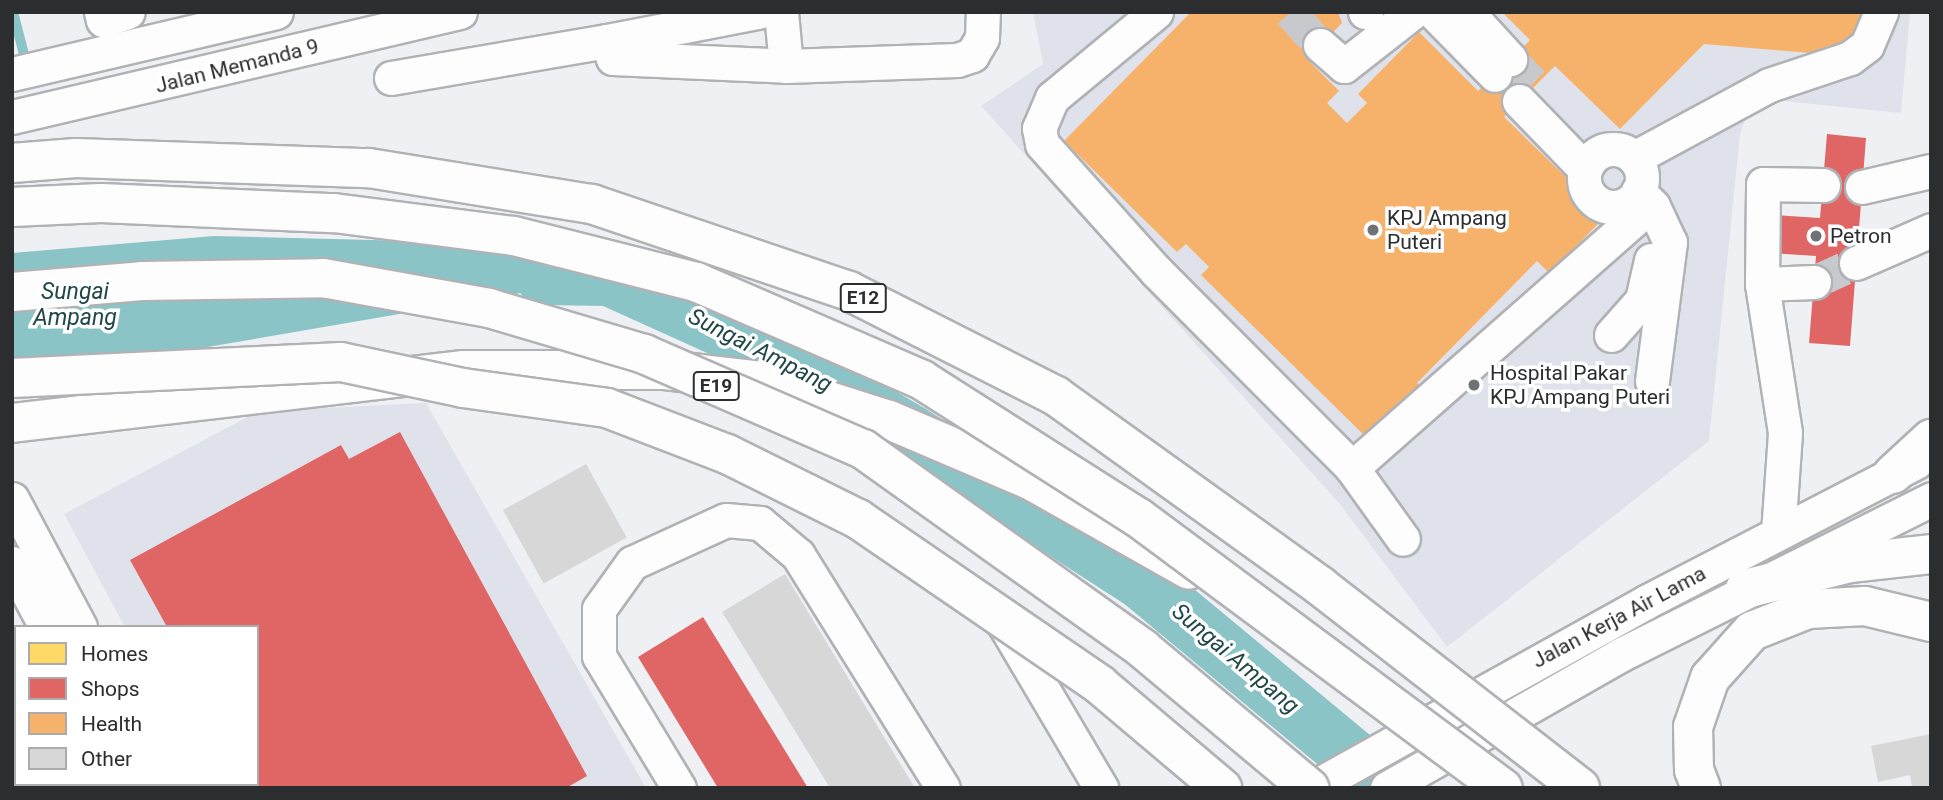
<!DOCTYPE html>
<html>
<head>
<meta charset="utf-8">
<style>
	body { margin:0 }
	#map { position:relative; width:1943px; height:800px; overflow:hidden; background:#eff0f4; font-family:Roboto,sans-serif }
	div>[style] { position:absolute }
	.built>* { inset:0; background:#e0e2eb }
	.water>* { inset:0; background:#8ac4c6 }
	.homes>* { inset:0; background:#ffd966 }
	.shops>* { inset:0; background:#e06666 }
	.health>* { inset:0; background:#f6b26b }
	.stream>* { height:10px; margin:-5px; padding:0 5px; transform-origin:5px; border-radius:5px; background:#8ac4c6 }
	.river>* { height:56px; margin:-28px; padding:0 28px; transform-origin:28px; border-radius:28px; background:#8ac4c6 }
	.building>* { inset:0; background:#d7d7d8; transform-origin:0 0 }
	.minor-tunnel>* { height:33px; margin-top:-16.5px; transform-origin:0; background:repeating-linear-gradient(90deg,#c8c9cd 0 33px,transparent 0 50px) }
	.roads { filter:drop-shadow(2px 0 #b1b2b5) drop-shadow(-2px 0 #b1b2b5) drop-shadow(0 2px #b1b2b5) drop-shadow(0 -2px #b1b2b5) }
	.minor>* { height:33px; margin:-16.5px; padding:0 16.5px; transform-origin:16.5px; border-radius:16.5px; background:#fdfdfd }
	.minor>.ring { margin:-16.5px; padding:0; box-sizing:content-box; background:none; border:33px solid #fdfdfd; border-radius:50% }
	.major>* { height:38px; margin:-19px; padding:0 19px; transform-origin:19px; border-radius:19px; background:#fdfdfd }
	.highway>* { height:38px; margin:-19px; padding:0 19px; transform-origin:19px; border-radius:19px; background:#fdfdfd }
	.bridges { filter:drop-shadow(2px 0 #b1b2b5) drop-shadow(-2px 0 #b1b2b5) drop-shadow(0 2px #b1b2b5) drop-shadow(0 -2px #b1b2b5) }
	.highway-bridge>* { height:38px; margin:-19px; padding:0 19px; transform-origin:19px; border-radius:19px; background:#fdfdfd }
	.dots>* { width:19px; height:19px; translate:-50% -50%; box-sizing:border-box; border:4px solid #fff; border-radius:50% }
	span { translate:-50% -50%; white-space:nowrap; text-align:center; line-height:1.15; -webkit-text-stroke:7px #fff; paint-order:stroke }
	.shield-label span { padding:2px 5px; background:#fff; border:2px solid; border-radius:5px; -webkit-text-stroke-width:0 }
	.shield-label { font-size:19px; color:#2c2d2f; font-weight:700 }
	.street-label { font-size:21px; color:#2c2d2f }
	.poi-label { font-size:21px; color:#2c2d2f }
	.left { translate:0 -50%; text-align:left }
	.water-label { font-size:23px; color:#204748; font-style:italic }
	.frame { position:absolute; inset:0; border:14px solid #2c2d2f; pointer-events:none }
	.legend { position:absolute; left:14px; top:625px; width:245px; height:161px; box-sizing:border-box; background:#fff; border:2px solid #ababac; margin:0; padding:9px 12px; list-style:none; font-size:21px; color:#2c2d2f }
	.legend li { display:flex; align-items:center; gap:14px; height:35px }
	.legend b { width:35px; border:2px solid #ababac }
</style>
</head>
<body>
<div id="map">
	<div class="built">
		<div style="clip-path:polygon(1033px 12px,1910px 12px,1901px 113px,1753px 98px,1740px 134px,1709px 441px,1447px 647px,1339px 503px,981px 106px,1043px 64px)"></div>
		<div style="clip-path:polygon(426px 403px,646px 788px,212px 788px,257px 784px,257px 627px,125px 627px,64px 514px,259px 411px)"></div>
	</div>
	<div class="water">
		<div style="clip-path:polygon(214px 236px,452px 242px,609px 278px,161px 355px,12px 371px,12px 253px)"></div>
	</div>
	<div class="homes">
		<div style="clip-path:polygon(16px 739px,16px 784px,79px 788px,12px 788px)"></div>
	</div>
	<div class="shops">
		<div style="clip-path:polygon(1827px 134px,1866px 138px,1850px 346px,1809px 343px,1816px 256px,1772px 253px,1775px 215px,1820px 218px)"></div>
		<div style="clip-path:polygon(400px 432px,587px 776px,566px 788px,237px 788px,257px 784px,257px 627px,167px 627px,130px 560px,341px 445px,349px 459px)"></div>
		<div style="clip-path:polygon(703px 617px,808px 788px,718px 788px,638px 657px)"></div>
	</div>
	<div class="health">
		<div style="clip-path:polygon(1191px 12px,1338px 12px,1342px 23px,1307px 59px,1339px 91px,1327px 103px,1347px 123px,1367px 103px,1358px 94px,1419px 32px,1478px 91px,1530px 40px,1502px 12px,1872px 12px,1872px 22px,1835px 55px,1704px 44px,1620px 129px,1555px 66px,1504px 117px,1606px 216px,1549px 273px,1537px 261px,1417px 383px,1424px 389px,1371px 442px,1201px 275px,1209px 267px,1186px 244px,1177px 252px,1064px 141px)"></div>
	</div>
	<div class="stream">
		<div style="left:13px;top:12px;width:56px;rotate:75.5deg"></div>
	</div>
	<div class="river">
		<div style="left:543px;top:277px;width:66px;rotate:0.9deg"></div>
		<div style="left:609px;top:278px;width:178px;rotate:24.3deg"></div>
		<div style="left:771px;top:351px;width:164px;rotate:30.3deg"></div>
		<div style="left:913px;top:434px;width:274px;rotate:32.9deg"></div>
		<div style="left:1143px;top:583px;width:321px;rotate:39.7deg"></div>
	</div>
	<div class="building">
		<div style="left:586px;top:464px;width:84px;height:95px;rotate:61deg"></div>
		<div style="clip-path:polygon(785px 574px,915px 788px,830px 788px,722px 612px)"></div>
		<div style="clip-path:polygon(1931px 734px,1931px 788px,1912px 788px,1910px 775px,1878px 782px,1871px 746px)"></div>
	</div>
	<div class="minor-tunnel">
		<div style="left:1290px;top:12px;width:45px;rotate:47.7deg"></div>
		<div style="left:1510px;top:59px;width:36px;rotate:46deg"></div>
		<div style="left:1814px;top:282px;width:46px;rotate:-24.3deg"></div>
	</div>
	<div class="roads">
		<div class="minor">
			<div style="left:101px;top:12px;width:8px;rotate:76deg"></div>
			<div style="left:103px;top:20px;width:26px;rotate:-18deg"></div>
			<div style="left:781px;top:12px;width:54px;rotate:84.7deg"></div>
			<div style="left:1156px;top:12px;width:135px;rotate:140.4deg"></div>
			<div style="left:1052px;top:98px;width:33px;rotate:113deg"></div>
			<div style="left:1039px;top:128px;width:16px;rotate:79deg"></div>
			<div style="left:1042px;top:144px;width:171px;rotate:48.1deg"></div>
			<div style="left:1156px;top:271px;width:278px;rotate:45.1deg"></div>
			<div style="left:1352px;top:468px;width:378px;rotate:-41.4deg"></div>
			<div style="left:1365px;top:12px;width:1px"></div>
			<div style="left:1433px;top:12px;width:88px;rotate:45.5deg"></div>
			<div style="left:1467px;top:12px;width:64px;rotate:47.5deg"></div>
			<div style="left:607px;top:41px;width:154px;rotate:-10.9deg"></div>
			<div style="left:1320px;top:45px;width:32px;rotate:41deg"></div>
			<div style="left:1344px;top:66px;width:88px;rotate:-38deg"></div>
			<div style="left:12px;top:74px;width:271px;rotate:-13.2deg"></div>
			<div style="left:391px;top:78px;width:219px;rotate:-9.7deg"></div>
			<div style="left:607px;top:41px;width:18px;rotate:71deg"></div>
			<div style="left:613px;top:58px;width:173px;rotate:2.6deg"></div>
			<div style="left:786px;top:66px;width:171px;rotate:-2deg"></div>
			<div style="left:957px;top:60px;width:16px;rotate:-18deg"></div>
			<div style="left:972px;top:55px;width:20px;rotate:-60deg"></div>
			<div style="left:982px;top:38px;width:26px;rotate:-88deg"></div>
			<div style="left:1519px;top:101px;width:95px;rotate:45.9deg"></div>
			<div style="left:12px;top:117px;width:460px;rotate:-13.2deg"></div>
			<div class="ring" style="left:1584px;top:149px;width:25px;height:25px"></div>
			<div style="left:1634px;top:158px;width:153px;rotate:-28.4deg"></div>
			<div style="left:1769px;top:85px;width:85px;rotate:-18.4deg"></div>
			<div style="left:1850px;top:58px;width:21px;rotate:-37deg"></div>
			<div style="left:1867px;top:45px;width:36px;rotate:-67deg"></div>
			<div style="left:1862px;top:187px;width:71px;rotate:-13.1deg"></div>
			<div style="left:1638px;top:191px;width:21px;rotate:45deg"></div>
			<div style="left:1653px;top:206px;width:40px;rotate:65deg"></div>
			<div style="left:1670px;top:242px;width:140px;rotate:97.4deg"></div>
			<div style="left:1856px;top:263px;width:82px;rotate:-23.7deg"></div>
			<div style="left:1814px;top:282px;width:52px;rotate:177.8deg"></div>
			<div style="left:1762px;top:284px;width:100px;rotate:-89.4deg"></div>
			<div style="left:1763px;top:184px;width:60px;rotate:1deg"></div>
			<div style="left:1762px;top:284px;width:151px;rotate:81.2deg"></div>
			<div style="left:1785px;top:433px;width:99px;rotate:94deg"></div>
			<div style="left:1611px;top:335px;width:47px;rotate:-48.5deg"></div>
			<div style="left:1642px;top:300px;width:41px;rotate:-77.3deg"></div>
			<div style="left:1352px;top:468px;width:87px;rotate:54.3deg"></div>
			<div style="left:12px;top:499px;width:145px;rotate:62deg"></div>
			<div style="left:12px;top:563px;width:72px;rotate:62deg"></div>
			<div style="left:1000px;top:617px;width:199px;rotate:59.4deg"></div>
			<div style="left:12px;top:680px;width:4px;rotate:-27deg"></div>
			<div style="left:129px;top:784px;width:4px;rotate:63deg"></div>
			<div style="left:166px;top:784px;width:4px;rotate:63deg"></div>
			<div style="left:222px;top:784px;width:4px;rotate:63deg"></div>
			<div style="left:679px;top:788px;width:154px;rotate:-121.2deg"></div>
			<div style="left:599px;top:656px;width:47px;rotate:-90deg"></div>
			<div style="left:599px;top:609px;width:57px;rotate:-54.3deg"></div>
			<div style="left:632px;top:563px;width:103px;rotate:-24.6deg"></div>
			<div style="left:726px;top:520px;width:34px;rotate:5deg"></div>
			<div style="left:760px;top:523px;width:50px;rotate:40.1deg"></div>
			<div style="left:798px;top:555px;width:274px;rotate:58.1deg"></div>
			<div style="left:1312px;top:788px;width:382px;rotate:-29.1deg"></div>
			<div style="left:1646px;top:602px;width:304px;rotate:-27.4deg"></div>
			<div style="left:1387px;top:788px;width:268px;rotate:-29.7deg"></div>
			<div style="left:1620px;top:655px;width:348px;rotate:-26.6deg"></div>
		</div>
		<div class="major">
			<div style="left:1893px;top:474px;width:52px;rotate:-42.6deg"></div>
			<div style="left:1745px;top:589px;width:108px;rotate:-13.9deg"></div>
			<div style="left:1850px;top:563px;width:81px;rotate:-6.3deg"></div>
		</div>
		<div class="highway">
			<div style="left:12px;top:423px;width:455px;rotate:-6.7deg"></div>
			<div style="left:464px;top:370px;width:201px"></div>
			<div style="left:665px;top:370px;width:106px;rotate:6.5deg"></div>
			<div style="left:770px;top:382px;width:125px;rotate:17.7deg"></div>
			<div style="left:889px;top:420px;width:155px;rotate:23.1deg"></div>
			<div style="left:1032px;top:481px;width:180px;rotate:29.5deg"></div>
			<div style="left:1701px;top:788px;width:19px;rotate:-111deg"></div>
			<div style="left:1694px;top:770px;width:43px;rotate:-91.3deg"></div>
			<div style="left:1693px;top:727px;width:52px;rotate:-70.9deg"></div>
			<div style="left:1710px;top:678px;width:63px;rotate:-48.2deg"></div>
			<div style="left:1752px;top:631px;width:60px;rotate:-21.4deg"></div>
			<div style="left:1808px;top:609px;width:57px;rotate:-3deg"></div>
			<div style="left:1865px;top:606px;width:68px;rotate:13.6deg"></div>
		</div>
	</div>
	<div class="bridges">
		<div class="highway-bridge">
			<div style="left:12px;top:163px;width:64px;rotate:-4.5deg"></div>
			<div style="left:76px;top:158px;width:293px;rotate:2deg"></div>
			<div style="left:369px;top:168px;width:226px;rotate:9.2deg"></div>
			<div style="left:592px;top:204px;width:271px;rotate:18.7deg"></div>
			<div style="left:849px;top:291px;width:232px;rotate:26.9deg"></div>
			<div style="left:1056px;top:396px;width:325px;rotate:35.7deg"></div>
			<div style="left:1320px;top:586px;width:329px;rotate:37.8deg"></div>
			<div style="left:12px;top:207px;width:89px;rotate:-2.6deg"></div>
			<div style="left:101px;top:203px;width:233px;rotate:2.5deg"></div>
			<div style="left:334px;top:213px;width:181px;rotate:7.3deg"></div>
			<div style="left:514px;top:236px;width:188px;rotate:14.2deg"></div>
			<div style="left:696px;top:282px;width:246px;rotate:23.4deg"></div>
			<div style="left:922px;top:380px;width:257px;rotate:32.5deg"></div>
			<div style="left:1139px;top:518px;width:453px;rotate:36.6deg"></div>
			<div style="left:12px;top:292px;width:130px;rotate:-4.8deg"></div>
			<div style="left:142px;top:281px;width:181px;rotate:-0.9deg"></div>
			<div style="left:323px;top:278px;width:169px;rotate:10.2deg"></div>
			<div style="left:489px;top:308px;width:162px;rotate:16.5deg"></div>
			<div style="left:644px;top:354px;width:239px;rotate:23.5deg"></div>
			<div style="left:863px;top:449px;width:344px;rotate:35.5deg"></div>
			<div style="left:1143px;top:649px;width:217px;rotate:39.9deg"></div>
			<div style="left:12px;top:378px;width:329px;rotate:-2.8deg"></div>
			<div style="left:341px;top:362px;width:125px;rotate:12deg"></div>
			<div style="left:463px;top:388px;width:145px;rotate:7.9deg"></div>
			<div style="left:607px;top:408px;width:129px;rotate:21deg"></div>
			<div style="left:727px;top:454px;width:146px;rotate:26.4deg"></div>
			<div style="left:858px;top:519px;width:293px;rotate:34.4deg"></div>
			<div style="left:1100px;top:685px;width:160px;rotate:40.2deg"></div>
		</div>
	</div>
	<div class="dots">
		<div style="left:1373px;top:230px;background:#707174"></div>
		<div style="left:1816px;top:236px;background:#707174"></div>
		<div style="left:1474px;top:385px;background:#707174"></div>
	</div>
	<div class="shield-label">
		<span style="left:863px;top:298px">E12</span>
		<span style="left:716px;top:386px">E19</span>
	</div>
	<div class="street-label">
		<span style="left:237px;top:66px;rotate:-14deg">Jalan Memanda 9</span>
		<span style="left:1619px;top:617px;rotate:-28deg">Jalan Kerja Air Lama</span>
	</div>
	<div class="poi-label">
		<span class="left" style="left:1387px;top:230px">KPJ Ampang<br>Puteri</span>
		<span class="left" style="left:1830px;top:236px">Petron</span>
		<span class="left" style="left:1490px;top:385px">Hospital Pakar<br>KPJ Ampang Puteri</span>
	</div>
	<div class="water-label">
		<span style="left:75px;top:305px">Sungai<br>Ampang</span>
		<span style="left:760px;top:351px;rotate:27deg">Sungai Ampang</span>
		<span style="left:1235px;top:659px;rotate:40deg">Sungai Ampang</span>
	</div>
	<div class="frame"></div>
	<ul class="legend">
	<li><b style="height:19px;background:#ffd966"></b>Homes</li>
	<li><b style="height:19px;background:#e06666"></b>Shops</li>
	<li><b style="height:19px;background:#f6b26b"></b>Health</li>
	<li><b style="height:19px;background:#d7d7d8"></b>Other</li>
	</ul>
</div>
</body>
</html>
